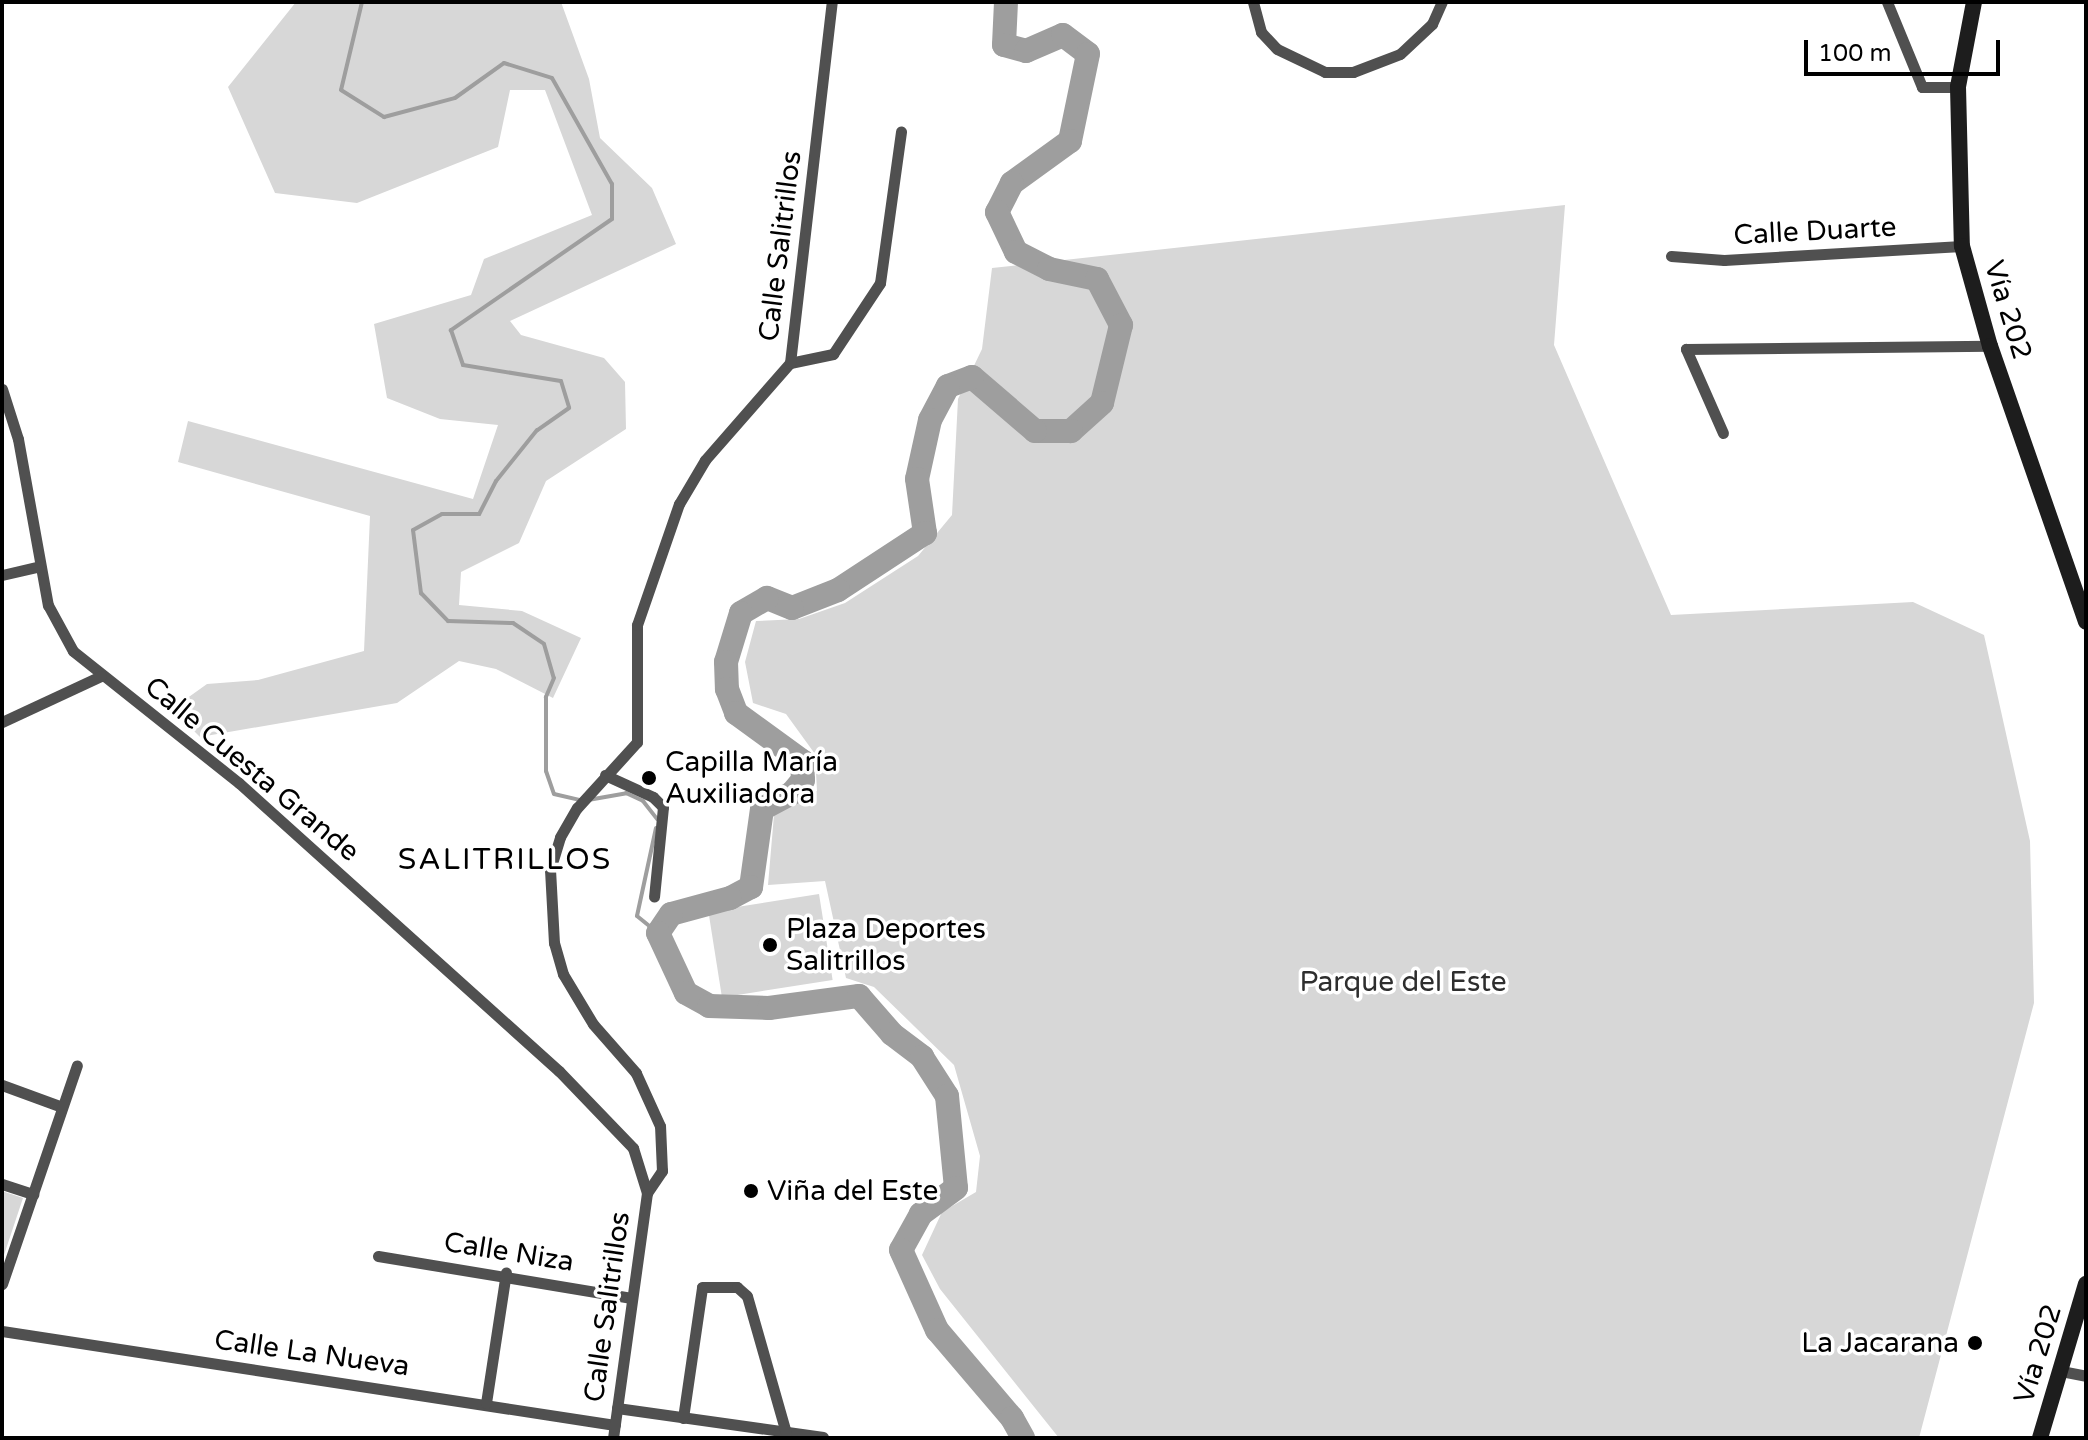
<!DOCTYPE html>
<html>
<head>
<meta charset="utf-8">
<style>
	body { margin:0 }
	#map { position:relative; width:2088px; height:1440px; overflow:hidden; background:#fff; font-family:"Varela Round",sans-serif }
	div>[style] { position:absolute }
	.green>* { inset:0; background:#d7d7d7; transform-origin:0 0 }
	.stream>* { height:4px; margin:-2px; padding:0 2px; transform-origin:2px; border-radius:2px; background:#9e9e9e }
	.river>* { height:24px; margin:-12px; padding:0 12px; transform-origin:12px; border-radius:12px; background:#9e9e9e }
	.street>* { height:11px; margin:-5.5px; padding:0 5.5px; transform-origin:5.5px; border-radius:5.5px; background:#505050 }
	.secondary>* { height:16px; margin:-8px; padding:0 8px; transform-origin:8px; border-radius:8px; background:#1d1d1d }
	.dots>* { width:22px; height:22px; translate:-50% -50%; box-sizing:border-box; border:4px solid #fff; border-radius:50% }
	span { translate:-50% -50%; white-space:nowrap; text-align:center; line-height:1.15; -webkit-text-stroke:7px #fff; paint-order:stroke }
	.street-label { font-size:28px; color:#000 }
	.poi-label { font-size:28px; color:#000 }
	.left { translate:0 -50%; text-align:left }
	.right { translate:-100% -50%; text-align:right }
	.park-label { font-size:28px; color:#2e2e2e }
	.neighbourhood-label { font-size:30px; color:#000; letter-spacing:2px }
	.frame { position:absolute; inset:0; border:4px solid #000; pointer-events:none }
	.scale { position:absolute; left:1804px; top:40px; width:196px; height:36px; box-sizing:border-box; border:4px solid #000; border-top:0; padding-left:10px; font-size:24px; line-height:28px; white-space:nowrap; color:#000; -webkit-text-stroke:6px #fff; paint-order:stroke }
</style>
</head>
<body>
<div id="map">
	<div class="green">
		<div style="clip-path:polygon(296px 2px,561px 2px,589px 79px,600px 138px,652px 188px,676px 244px,510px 321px,521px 335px,604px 358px,625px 382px,626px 429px,546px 481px,519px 543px,461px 572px,459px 605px,522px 611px,581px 638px,553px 698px,496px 669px,459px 661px,397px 703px,200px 737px,172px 709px,207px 684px,258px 680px,364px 651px,370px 516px,178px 462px,188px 421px,473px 499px,498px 425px,440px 419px,387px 398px,374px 324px,471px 295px,484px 259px,592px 215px,545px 90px,510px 90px,498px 147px,357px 203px,275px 193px,228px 87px)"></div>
		<div style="clip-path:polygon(1565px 205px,1554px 345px,1671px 615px,1913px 602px,1984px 635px,2030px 841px,2034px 1003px,1919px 1438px,1059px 1438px,940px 1289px,922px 1255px,942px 1212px,976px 1192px,980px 1156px,954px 1065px,874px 987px,846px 978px,825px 881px,768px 885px,774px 815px,817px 791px,815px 754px,786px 714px,753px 703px,745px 662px,756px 621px,799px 619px,845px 603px,918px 556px,952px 515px,958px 399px,982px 349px,992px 268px)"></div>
		<div style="left:819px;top:894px;width:87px;height:112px;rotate:81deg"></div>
		<div style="clip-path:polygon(2px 1191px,23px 1198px,3px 1258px,2px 1258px)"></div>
	</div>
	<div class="stream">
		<div style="left:362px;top:2px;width:90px;rotate:103.4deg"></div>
		<div style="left:341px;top:90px;width:51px;rotate:32.1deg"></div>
		<div style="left:384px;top:117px;width:73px;rotate:-15deg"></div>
		<div style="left:455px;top:98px;width:60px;rotate:-35.5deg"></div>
		<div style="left:504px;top:63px;width:50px;rotate:17.4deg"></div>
		<div style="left:552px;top:78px;width:122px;rotate:60.5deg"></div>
		<div style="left:612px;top:184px;width:35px;rotate:90deg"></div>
		<div style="left:612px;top:219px;width:196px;rotate:145.4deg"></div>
		<div style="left:451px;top:330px;width:37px;rotate:71deg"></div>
		<div style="left:463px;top:365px;width:99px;rotate:9.3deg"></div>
		<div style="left:561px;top:381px;width:28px;rotate:73deg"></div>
		<div style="left:569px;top:408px;width:39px;rotate:145deg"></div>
		<div style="left:537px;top:430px;width:65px;rotate:128.8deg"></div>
		<div style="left:496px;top:481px;width:37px;rotate:117deg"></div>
		<div style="left:479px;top:514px;width:37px;rotate:180deg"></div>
		<div style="left:442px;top:514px;width:33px;rotate:151deg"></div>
		<div style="left:413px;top:530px;width:64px;rotate:82.8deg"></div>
		<div style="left:421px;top:593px;width:39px;rotate:46deg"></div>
		<div style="left:448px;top:621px;width:65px;rotate:1.8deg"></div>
		<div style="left:513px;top:623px;width:37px;rotate:34deg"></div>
		<div style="left:544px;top:644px;width:35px;rotate:74deg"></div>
		<div style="left:554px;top:678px;width:21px;rotate:113deg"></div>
		<div style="left:546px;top:697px;width:74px;rotate:90deg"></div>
		<div style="left:546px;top:771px;width:24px;rotate:71deg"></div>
		<div style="left:554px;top:794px;width:26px;rotate:13deg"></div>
		<div style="left:588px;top:800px;width:39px;rotate:-10deg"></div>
		<div style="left:626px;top:793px;width:19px;rotate:25deg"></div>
		<div style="left:643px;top:801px;width:23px;rotate:52deg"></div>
		<div style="left:656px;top:828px;width:90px;rotate:102.2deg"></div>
		<div style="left:637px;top:916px;width:27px;rotate:39deg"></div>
	</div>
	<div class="river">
		<div style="left:1006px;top:2px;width:43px;rotate:92.7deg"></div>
		<div style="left:1004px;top:45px;width:23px;rotate:15deg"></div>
		<div style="left:1026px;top:51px;width:40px;rotate:-23.4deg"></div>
		<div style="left:1063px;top:35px;width:31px;rotate:37deg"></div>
		<div style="left:1088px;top:54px;width:89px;rotate:101.7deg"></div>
		<div style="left:1070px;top:141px;width:72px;rotate:144.1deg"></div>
		<div style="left:1012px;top:183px;width:33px;rotate:117deg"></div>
		<div style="left:997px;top:212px;width:44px;rotate:64.6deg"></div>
		<div style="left:1016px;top:252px;width:37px;rotate:27deg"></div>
		<div style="left:1049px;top:269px;width:49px;rotate:11.8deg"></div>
		<div style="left:1097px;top:279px;width:52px;rotate:62.4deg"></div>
		<div style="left:1121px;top:325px;width:80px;rotate:103.7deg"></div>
		<div style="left:1102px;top:403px;width:42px;rotate:137.9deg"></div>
		<div style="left:1071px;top:431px;width:36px;rotate:180deg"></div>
		<div style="left:1035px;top:431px;width:83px;rotate:-139.4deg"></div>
		<div style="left:972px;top:377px;width:26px;rotate:159deg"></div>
		<div style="left:948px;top:386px;width:38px;rotate:118deg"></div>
		<div style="left:930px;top:420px;width:60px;rotate:102.4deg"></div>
		<div style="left:917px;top:479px;width:55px;rotate:81.6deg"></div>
		<div style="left:925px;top:533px;width:104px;rotate:146.8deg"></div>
		<div style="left:838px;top:590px;width:49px;rotate:158.6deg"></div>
		<div style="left:792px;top:608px;width:27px;rotate:-158deg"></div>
		<div style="left:767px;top:598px;width:30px;rotate:150deg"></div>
		<div style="left:741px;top:613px;width:51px;rotate:107deg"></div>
		<div style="left:726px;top:662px;width:27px;rotate:88deg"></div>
		<div style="left:727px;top:689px;width:26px;rotate:69deg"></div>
		<div style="left:736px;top:713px;width:82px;rotate:36deg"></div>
		<div style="left:802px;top:761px;width:19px;rotate:87deg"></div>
		<div style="left:803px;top:780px;width:17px;rotate:130deg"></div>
		<div style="left:792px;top:793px;width:34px;rotate:152deg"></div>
		<div style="left:762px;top:809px;width:79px;rotate:98deg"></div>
		<div style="left:751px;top:887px;width:24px;rotate:152deg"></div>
		<div style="left:730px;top:898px;width:61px;rotate:164.8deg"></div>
		<div style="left:671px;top:914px;width:23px;rotate:124deg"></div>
		<div style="left:658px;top:933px;width:66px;rotate:65deg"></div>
		<div style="left:686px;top:993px;width:26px;rotate:29deg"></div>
		<div style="left:709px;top:1006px;width:60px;rotate:1.9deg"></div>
		<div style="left:769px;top:1008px;width:91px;rotate:-7.6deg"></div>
		<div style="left:859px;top:996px;width:50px;rotate:49deg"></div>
		<div style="left:892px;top:1034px;width:38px;rotate:37deg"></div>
		<div style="left:922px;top:1057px;width:46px;rotate:57.3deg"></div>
		<div style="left:947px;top:1096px;width:92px;rotate:84.4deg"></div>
		<div style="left:956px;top:1188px;width:44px;rotate:143.4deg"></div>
		<div style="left:921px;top:1214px;width:41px;rotate:119.1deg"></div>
		<div style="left:901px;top:1250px;width:88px;rotate:65.8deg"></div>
		<div style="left:937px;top:1330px;width:116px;rotate:49.6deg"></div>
		<div style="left:1012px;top:1418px;width:23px;rotate:61deg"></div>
	</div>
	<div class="street">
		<div style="left:1253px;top:2px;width:31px;rotate:75deg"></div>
		<div style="left:1261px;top:32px;width:23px;rotate:47deg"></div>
		<div style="left:1277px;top:49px;width:53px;rotate:25.6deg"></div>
		<div style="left:1325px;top:72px;width:28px"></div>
		<div style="left:1353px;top:72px;width:50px;rotate:-21deg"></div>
		<div style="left:1400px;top:54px;width:44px;rotate:-43.2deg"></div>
		<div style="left:1432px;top:24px;width:24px;rotate:-66deg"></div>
		<div style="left:1887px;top:2px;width:92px;rotate:67.6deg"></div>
		<div style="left:1922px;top:87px;width:36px"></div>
		<div style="left:1671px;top:256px;width:53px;rotate:4.3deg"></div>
		<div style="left:1724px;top:260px;width:238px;rotate:-3.4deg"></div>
		<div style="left:790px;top:363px;width:44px;rotate:-11.8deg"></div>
		<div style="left:833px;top:354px;width:85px;rotate:-56.5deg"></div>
		<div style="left:880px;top:283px;width:153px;rotate:-82.1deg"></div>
		<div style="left:2px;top:389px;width:52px;rotate:72.3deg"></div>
		<div style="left:18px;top:439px;width:169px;rotate:79.8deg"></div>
		<div style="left:48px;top:605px;width:52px;rotate:61.5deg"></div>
		<div style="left:73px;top:651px;width:212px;rotate:38.5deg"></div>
		<div style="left:239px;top:783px;width:431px;rotate:42deg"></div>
		<div style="left:559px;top:1071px;width:107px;rotate:46.1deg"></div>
		<div style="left:633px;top:1148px;width:47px;rotate:72.7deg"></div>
		<div style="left:1723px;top:433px;width:92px;rotate:-113.8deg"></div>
		<div style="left:1686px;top:349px;width:304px;rotate:-0.6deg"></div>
		<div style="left:2px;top:575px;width:37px;rotate:-13deg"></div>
		<div style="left:2px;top:722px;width:109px;rotate:-24.9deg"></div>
		<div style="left:605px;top:775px;width:53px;rotate:24.6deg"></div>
		<div style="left:653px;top:797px;width:14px;rotate:45deg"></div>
		<div style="left:663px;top:807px;width:90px;rotate:95.7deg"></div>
		<div style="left:2px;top:1085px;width:64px;rotate:20.1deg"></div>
		<div style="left:2px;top:1184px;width:33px;rotate:18deg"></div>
		<div style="left:378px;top:1256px;width:257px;rotate:9.4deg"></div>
		<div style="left:2px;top:1284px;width:231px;rotate:-71.1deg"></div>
		<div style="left:2px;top:1331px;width:620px;rotate:8.72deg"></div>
		<div style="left:2061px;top:1371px;width:25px;rotate:11deg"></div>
		<div style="left:486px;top:1403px;width:132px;rotate:-81.3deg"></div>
		<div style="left:617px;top:1408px;width:208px;rotate:8deg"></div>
		<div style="left:683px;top:1418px;width:132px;rotate:-81.7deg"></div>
		<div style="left:702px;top:1287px;width:35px"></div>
		<div style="left:737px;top:1287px;width:13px;rotate:42deg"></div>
		<div style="left:747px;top:1296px;width:142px;rotate:74.1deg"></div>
		<div style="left:613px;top:1438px;width:247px;rotate:-82.1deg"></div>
		<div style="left:647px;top:1193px;width:27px;rotate:-56deg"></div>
		<div style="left:662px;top:1171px;width:45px;rotate:-92.5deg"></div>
		<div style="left:660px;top:1126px;width:58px;rotate:-114.4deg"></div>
		<div style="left:636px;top:1073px;width:65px;rotate:-131.3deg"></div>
		<div style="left:593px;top:1024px;width:58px;rotate:-121deg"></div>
		<div style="left:563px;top:974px;width:32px;rotate:-106deg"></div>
		<div style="left:554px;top:943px;width:73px;rotate:-93.1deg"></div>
		<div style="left:550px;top:870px;width:34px;rotate:-73deg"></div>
		<div style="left:560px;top:837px;width:34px;rotate:-60deg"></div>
		<div style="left:577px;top:808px;width:89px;rotate:-47.7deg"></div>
		<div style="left:637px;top:742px;width:117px;rotate:-90deg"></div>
		<div style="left:637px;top:625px;width:128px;rotate:-70.9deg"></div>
		<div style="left:679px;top:504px;width:51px;rotate:-59.4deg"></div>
		<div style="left:705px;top:460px;width:129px;rotate:-48.8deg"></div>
		<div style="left:790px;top:363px;width:363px;rotate:-83.4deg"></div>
	</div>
	<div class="secondary">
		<div style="left:1974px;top:2px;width:86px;rotate:100.7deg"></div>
		<div style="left:1958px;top:87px;width:159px;rotate:88.6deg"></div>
		<div style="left:1962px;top:246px;width:104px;rotate:74.4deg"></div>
		<div style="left:1990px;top:346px;width:292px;rotate:70.8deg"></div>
		<div style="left:2040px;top:1438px;width:161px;rotate:-73.4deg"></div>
	</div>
	<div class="dots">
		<div style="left:649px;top:778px;background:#000"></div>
		<div style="left:770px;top:945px;background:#000"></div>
		<div style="left:751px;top:1191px;background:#000"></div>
		<div style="left:1975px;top:1343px;background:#000"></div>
	</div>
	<div class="street-label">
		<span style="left:1815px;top:231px;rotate:-3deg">Calle Duarte</span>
		<span style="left:780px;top:246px;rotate:-83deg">Calle Salitrillos</span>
		<span style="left:2008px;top:310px;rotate:73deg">Vía 202</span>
		<span style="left:252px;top:769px;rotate:40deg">Calle Cuesta Grande</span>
		<span style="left:509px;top:1252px;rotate:9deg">Calle Niza</span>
		<span style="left:607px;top:1307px;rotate:-82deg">Calle Salitrillos</span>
		<span style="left:312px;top:1353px;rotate:8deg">Calle La Nueva</span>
		<span style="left:2038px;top:1354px;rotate:-73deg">Vía 202</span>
	</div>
	<div class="poi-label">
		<span class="left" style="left:665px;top:778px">Capilla María<br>Auxiliadora</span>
		<span class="left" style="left:786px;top:945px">Plaza Deportes<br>Salitrillos</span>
		<span class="left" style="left:767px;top:1191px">Viña del Este</span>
		<span class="right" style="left:1959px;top:1343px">La Jacarana</span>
	</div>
	<div class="park-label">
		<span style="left:1403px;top:982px">Parque del Este</span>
	</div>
	<div class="neighbourhood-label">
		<span style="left:505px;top:860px">SALITRILLOS</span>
	</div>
	<div class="frame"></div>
	<div class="scale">100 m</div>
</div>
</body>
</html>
